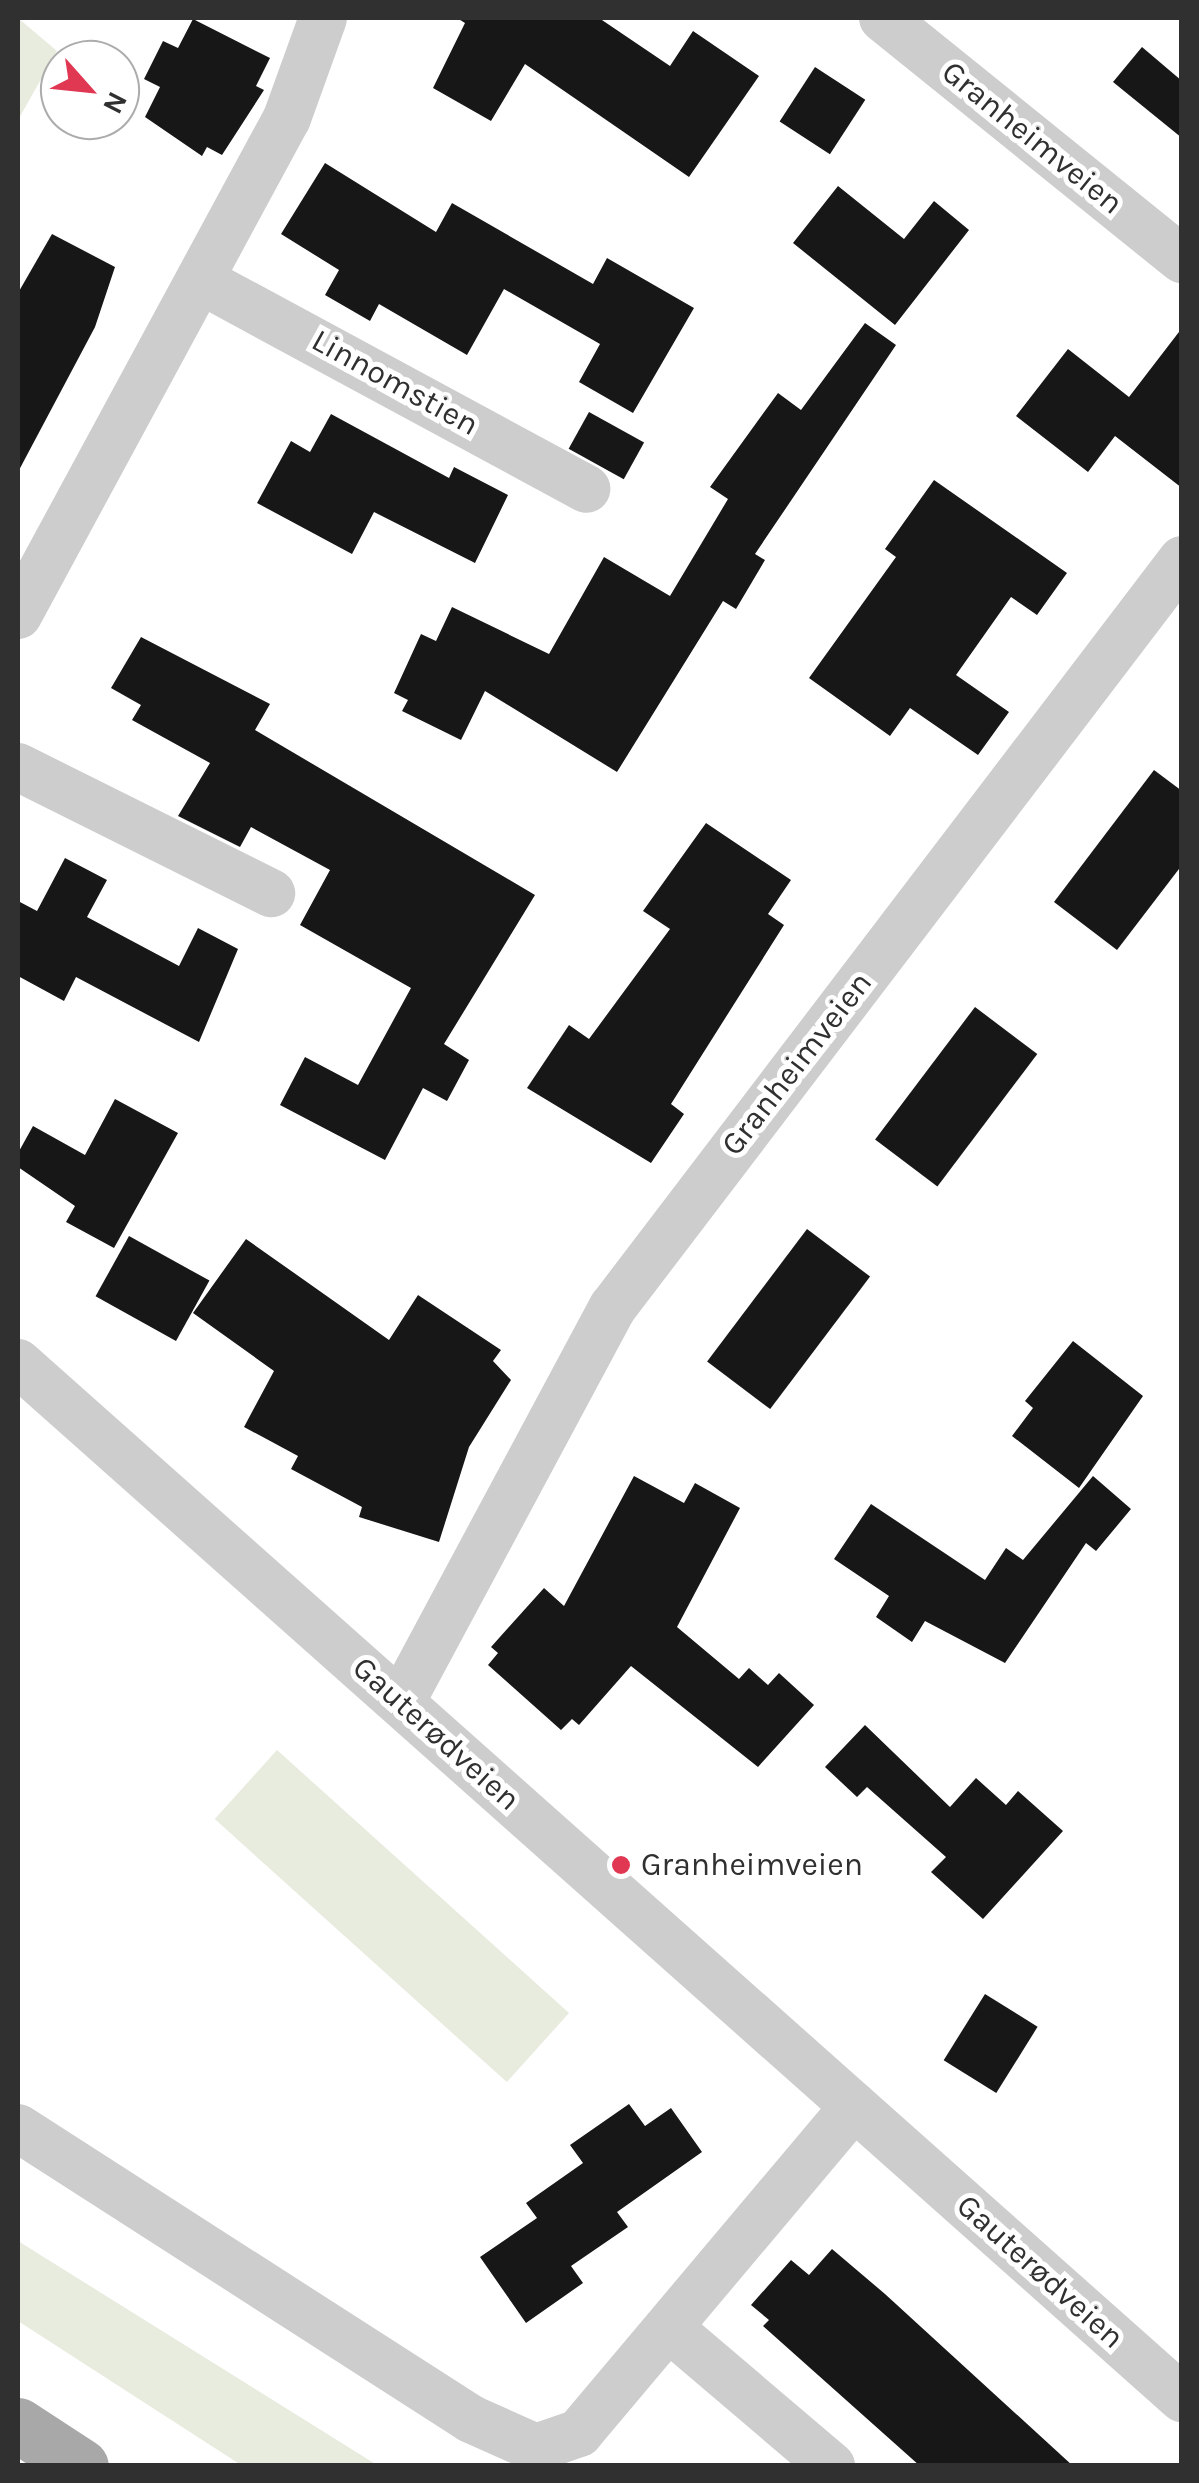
<!DOCTYPE html>
<html>
<head>
<meta charset="utf-8">
<style>
	body { margin:0 }
	#map { position:relative; width:1199px; height:2483px; overflow:hidden; background:#fff; font-family:Karla,sans-serif }
	div>[style] { position:absolute }
	.green>* { inset:0; background:#e7ecde; transform-origin:0 0 }
	.building>* { inset:0; background:#171717; transform-origin:0 0 }
	.street>* { height:48px; margin:-24px; padding:0 24px; transform-origin:24px; border-radius:24px; background:#cdcdcd }
	.primary>* { height:55px; margin:-27.5px; padding:0 27.5px; transform-origin:27.5px; border-radius:27.5px; background:#a8a8a8 }
	.dots>* { width:28px; height:28px; translate:-50% -50%; box-sizing:border-box; border:5px solid #fff; border-radius:50% }
	span { translate:-50% -50%; white-space:nowrap; text-align:center; line-height:1.15; -webkit-text-stroke:10px #fff; paint-order:stroke }
	.street-label { font-size:32px; color:#303030 }
	.poi-label { font-size:32px; color:#303030 }
	.left { translate:0 -50%; text-align:left }
	.frame { position:absolute; inset:0; border:20px solid #303030; pointer-events:none }
	.north { position:absolute; left:40px; top:40px; width:100px; height:100px; box-sizing:border-box; background:#fff; border:2px solid #acacac; border-radius:50%; rotate:117deg; font-size:28px; font-weight:700; line-height:40px; text-align:center; color:#303030 }
	.north::after { content:''; display:block; margin:auto; width:35px; height:45px; background:#e03853; clip-path:polygon(50% 0,100% 100%,50% 72%,0 100%) }
</style>
</head>
<body>
<div id="map">
	<div class="green">
		<div style="clip-path:polygon(18px 18px,57px 51px,18px 120px)"></div>
		<div style="left:277px;top:1750px;width:393px;height:93px;rotate:42deg"></div>
		<div style="clip-path:polygon(18px 2241px,377px 2465px,241px 2465px,18px 2321px)"></div>
	</div>
	<div class="building">
		<div style="clip-path:polygon(457px 18px,599px 18px,670px 66px,693px 31px,759px 76px,689px 177px,525px 64px,491px 121px,433px 88px,465px 23px)"></div>
		<div style="clip-path:polygon(193px 19px,270px 58px,256px 86px,264px 90px,222px 155px,207px 147px,202px 156px,145px 117px,160px 87px,144px 79px,163px 41px,178px 48px)"></div>
		<div style="clip-path:polygon(1142px 47px,1182px 81px,1182px 138px,1113px 82px)"></div>
		<div style="left:815px;top:67px;width:60px;height:65px;rotate:33deg"></div>
		<div style="clip-path:polygon(325px 163px,436px 232px,452px 203px,593px 284px,607px 258px,694px 308px,633px 413px,579px 382px,600px 344px,504px 289px,467px 355px,379px 304px,370px 321px,325px 295px,339px 270px,281px 234px)"></div>
		<div style="clip-path:polygon(838px 186px,904px 239px,934px 201px,969px 230px,895px 325px,793px 243px)"></div>
		<div style="clip-path:polygon(52px 234px,115px 267px,95px 327px,18px 472px,18px 293px)"></div>
		<div style="clip-path:polygon(865px 323px,896px 345px,755px 554px,765px 560px,736px 609px,723px 601px,617px 772px,485px 691px,461px 740px,402px 711px,408px 700px,394px 693px,421px 634px,436px 641px,452px 607px,549px 654px,604px 557px,670px 596px,728px 499px,710px 487px,778px 393px,801px 410px)"></div>
		<div style="clip-path:polygon(1182px 328px,1182px 488px,1115px 436px,1088px 472px,1016px 416px,1068px 349px,1129px 397px)"></div>
		<div style="left:589px;top:412px;width:63px;height:42px;rotate:29deg"></div>
		<div style="clip-path:polygon(331px 414px,449px 478px,454px 467px,508px 495px,475px 563px,374px 512px,352px 554px,257px 503px,291px 441px,310px 452px)"></div>
		<div style="clip-path:polygon(934px 480px,1067px 573px,1037px 615px,1011px 597px,956px 675px,1009px 712px,978px 755px,910px 708px,890px 736px,809px 678px,896px 557px,885px 549px)"></div>
		<div style="clip-path:polygon(141px 637px,270px 704px,255px 730px,535px 895px,444px 1044px,469px 1060px,447px 1101px,423px 1088px,385px 1160px,280px 1105px,305px 1057px,358px 1085px,411px 988px,300px 925px,330px 870px,251px 827px,240px 847px,178px 816px,210px 763px,132px 720px,141px 705px,111px 688px)"></div>
		<div style="clip-path:polygon(1154px 770px,1182px 791px,1182px 865px,1117px 950px,1054px 902px)"></div>
		<div style="clip-path:polygon(706px 823px,791px 880px,768px 914px,784px 925px,671px 1104px,684px 1114px,651px 1163px,527px 1088px,569px 1025px,589px 1039px,670px 929px,643px 911px)"></div>
		<div style="clip-path:polygon(65px 858px,107px 880px,87px 917px,179px 966px,198px 928px,238px 949px,199px 1042px,76px 977px,64px 1001px,18px 976px,18px 901px,37px 911px)"></div>
		<div style="left:975px;top:1007px;width:78px;height:166px;rotate:37deg"></div>
		<div style="clip-path:polygon(115px 1099px,178px 1133px,114px 1248px,66px 1222px,75px 1206px,18px 1167px,18px 1153px,33px 1126px,85px 1155px)"></div>
		<div style="left:807px;top:1229px;width:79px;height:166px;rotate:37deg"></div>
		<div style="left:129px;top:1236px;width:92px;height:69px;rotate:29deg"></div>
		<div style="clip-path:polygon(246px 1239px,389px 1340px,418px 1295px,501px 1350px,493px 1361px,511px 1380px,469px 1447px,439px 1542px,359px 1517px,362px 1507px,291px 1469px,298px 1456px,244px 1427px,274px 1371px,193px 1313px)"></div>
		<div style="clip-path:polygon(1073px 1341px,1143px 1396px,1079px 1488px,1012px 1436px,1033px 1408px,1025px 1401px)"></div>
		<div style="clip-path:polygon(634px 1476px,684px 1503px,695px 1483px,740px 1508px,677px 1627px,739px 1679px,749px 1668px,768px 1685px,779px 1673px,814px 1705px,758px 1767px,631px 1666px,579px 1725px,572px 1719px,561px 1730px,488px 1665px,498px 1653px,491px 1647px,544px 1588px,564px 1606px)"></div>
		<div style="clip-path:polygon(1093px 1476px,1131px 1509px,1096px 1551px,1086px 1543px,1005px 1663px,925px 1621px,912px 1642px,876px 1617px,889px 1596px,834px 1559px,871px 1504px,985px 1580px,1006px 1548px,1023px 1560px)"></div>
		<div style="clip-path:polygon(865px 1725px,950px 1807px,976px 1778px,1006px 1805px,1018px 1791px,1063px 1831px,983px 1919px,931px 1872px,946px 1857px,867px 1787px,857px 1797px,825px 1767px)"></div>
		<div style="left:985px;top:1994px;width:62px;height:78px;rotate:32deg"></div>
		<div style="clip-path:polygon(629px 2104px,645px 2126px,671px 2108px,702px 2152px,617px 2212px,628px 2227px,571px 2266px,583px 2283px,526px 2323px,480px 2257px,537px 2218px,526px 2203px,583px 2163px,570px 2145px)"></div>
		<div style="clip-path:polygon(832px 2249px,885px 2294px,1073px 2466px,920px 2466px,763px 2326px,769px 2320px,751px 2305px,791px 2260px,809px 2275px)"></div>
	</div>
	<div class="street">
		<div style="left:883px;top:18px;width:384px;rotate:38.9deg"></div>
		<div style="left:202px;top:281px;width:437px;rotate:28.4deg"></div>
		<div style="left:18px;top:615px;width:565px;rotate:-61.58deg"></div>
		<div style="left:287px;top:118px;width:106px;rotate:-70.2deg"></div>
		<div style="left:18px;top:767px;width:283px;rotate:26.5deg"></div>
		<div style="left:18px;top:1363px;width:1558px;rotate:41.64deg"></div>
		<div style="left:401px;top:1702px;width:448px;rotate:-61.8deg"></div>
		<div style="left:613px;top:1307px;width:939px;rotate:-52.7deg"></div>
		<div style="left:18px;top:2128px;width:538px;rotate:32.72deg"></div>
		<div style="left:471px;top:2419px;width:71px;rotate:24deg"></div>
		<div style="left:536px;top:2448px;width:46px;rotate:-19.2deg"></div>
		<div style="left:579px;top:2433px;width:427px;rotate:-49.9deg"></div>
		<div style="left:669px;top:2328px;width:213px;rotate:40.4deg"></div>
	</div>
	<div class="primary">
		<div style="left:18px;top:2425px;width:75px;rotate:33.1deg"></div>
	</div>
	<div class="dots">
		<div style="left:621px;top:1865px;background:#e03853"></div>
	</div>
	<div class="street-label">
		<span style="left:1032px;top:138px;rotate:39deg">Granheimveien</span>
		<span style="left:395px;top:383px;rotate:29deg">Linnomstien</span>
		<span style="left:797px;top:1064px;rotate:-52deg">Granheimveien</span>
		<span style="left:436px;top:1734px;rotate:42deg">Gauterødveien</span>
		<span style="left:1040px;top:2272px;rotate:42deg">Gauterødveien</span>
	</div>
	<div class="poi-label">
		<span class="left" style="left:641px;top:1865px">Granheimveien</span>
	</div>
	<div class="frame"></div>
	<div class="north">N</div>
</div>
</body>
</html>
